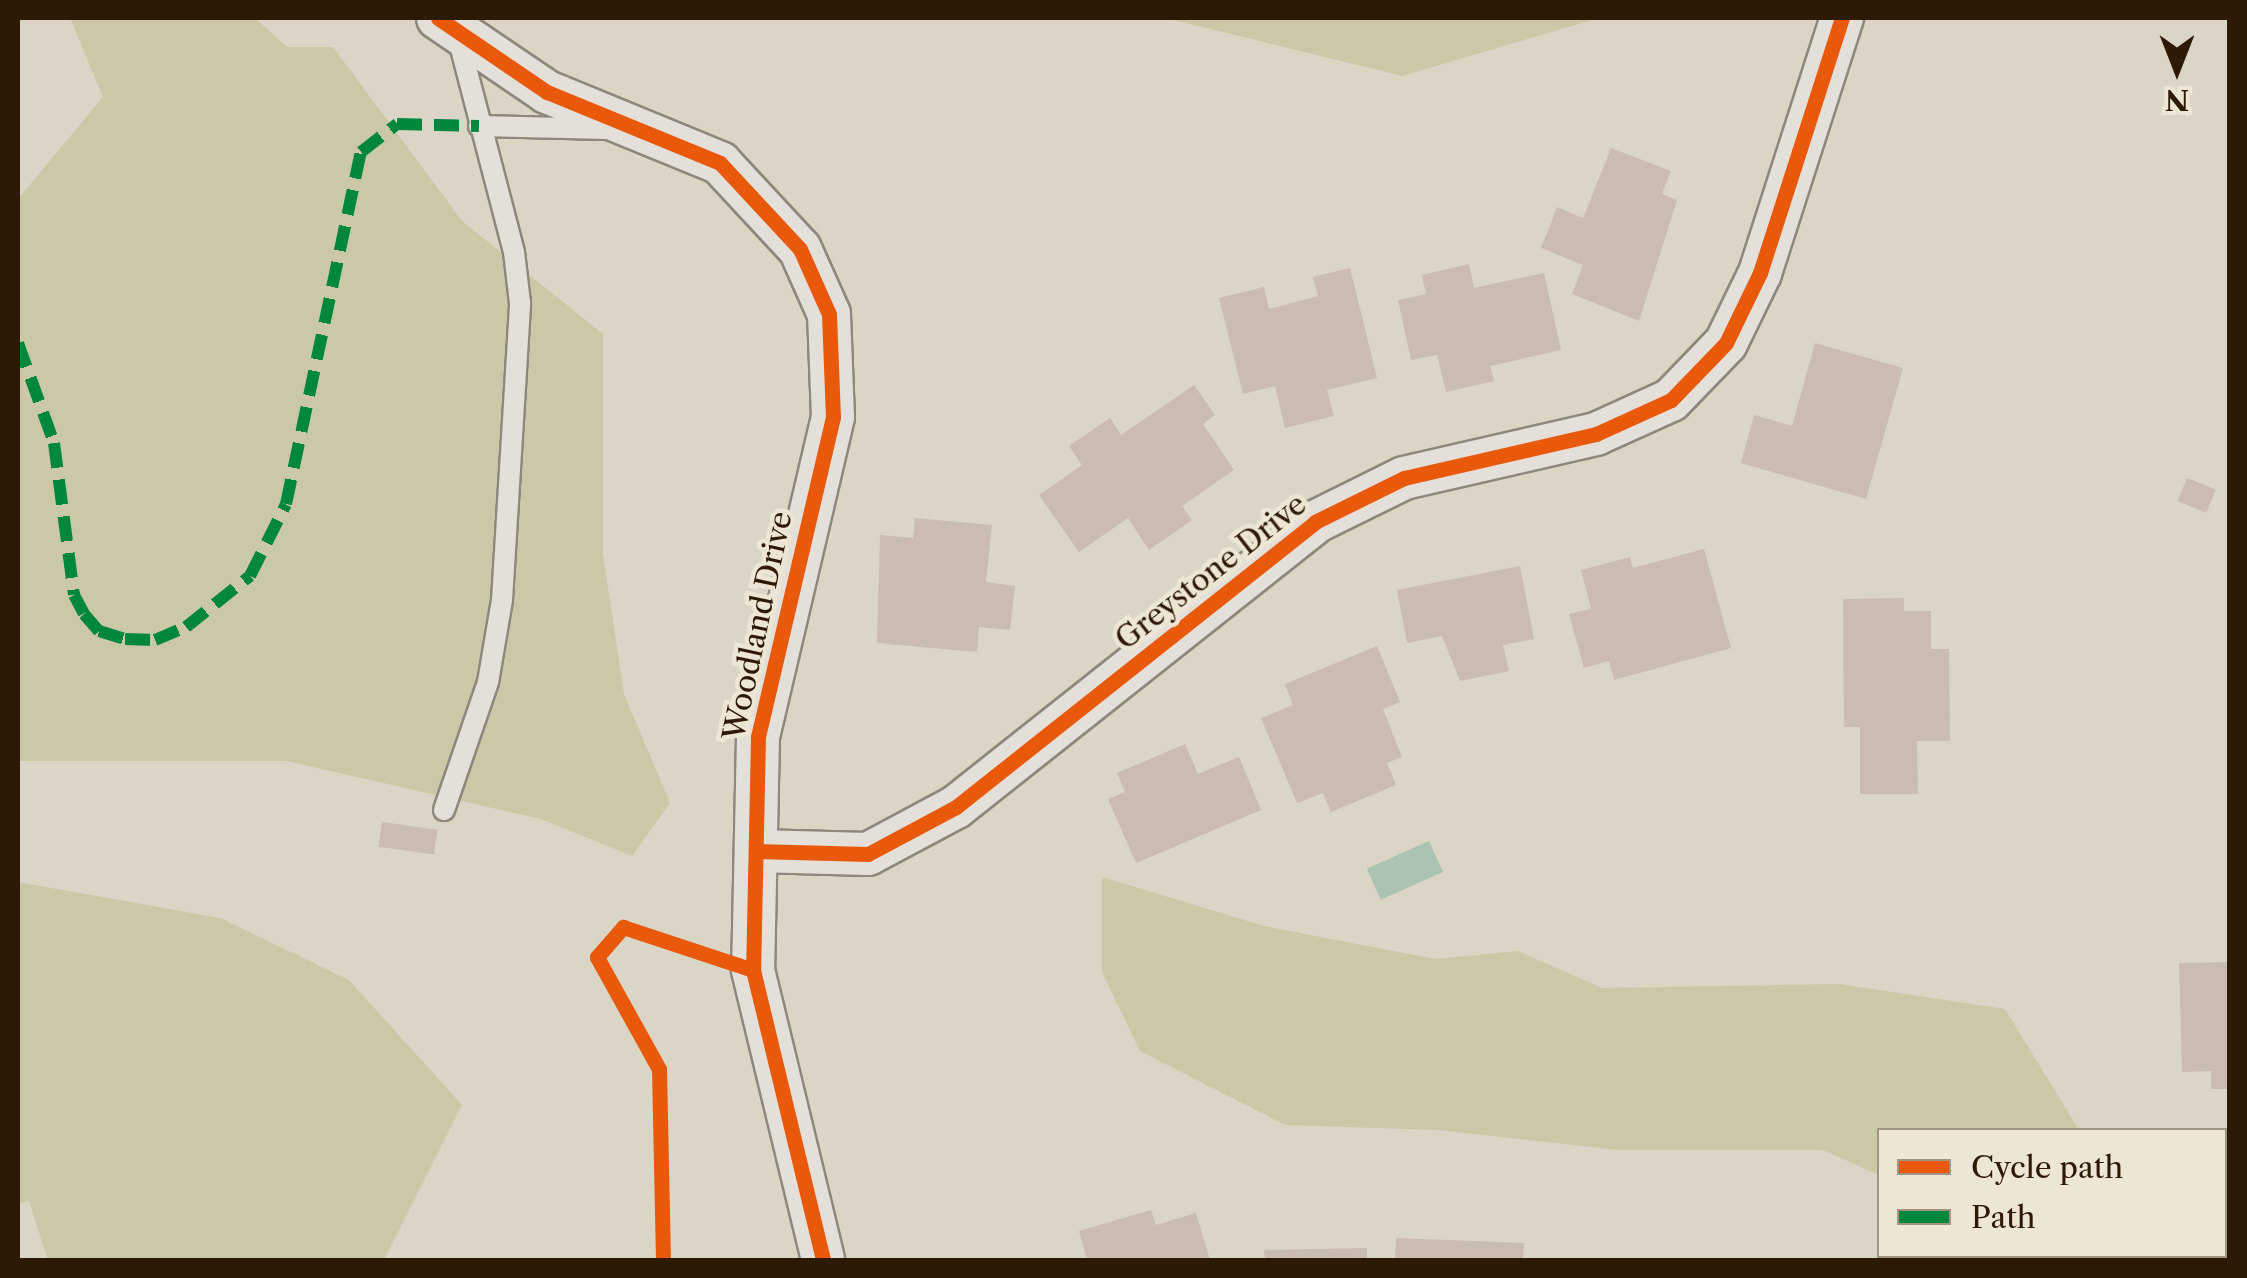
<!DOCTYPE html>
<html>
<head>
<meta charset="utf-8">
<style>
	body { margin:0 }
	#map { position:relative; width:2247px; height:1278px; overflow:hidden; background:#dbd5c5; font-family:"Libre Caslon Text",serif }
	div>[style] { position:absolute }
	.green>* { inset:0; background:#cac8a6 }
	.water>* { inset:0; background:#abc3b3; transform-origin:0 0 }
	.building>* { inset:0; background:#cabcb0; transform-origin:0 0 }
	.roads { filter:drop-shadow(2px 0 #8d877c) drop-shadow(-2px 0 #8d877c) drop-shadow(0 2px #8d877c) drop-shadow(0 -2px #8d877c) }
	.service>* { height:20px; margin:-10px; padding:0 10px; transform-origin:10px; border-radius:10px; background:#e4e0d9 }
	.minor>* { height:42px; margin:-21px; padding:0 21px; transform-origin:21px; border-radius:21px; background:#e4e0d9 }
	.quiet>* { height:12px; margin-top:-6px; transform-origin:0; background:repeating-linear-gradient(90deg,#00873e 0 25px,transparent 0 37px) }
	.cycleway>* { height:15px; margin:-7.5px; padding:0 7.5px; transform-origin:7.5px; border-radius:7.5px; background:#e8590c }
	span { translate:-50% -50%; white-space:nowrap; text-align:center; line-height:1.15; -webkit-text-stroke:9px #ede6d4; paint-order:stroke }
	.street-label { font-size:30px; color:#2c1906 }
	.frame { position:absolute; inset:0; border:20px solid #2c1906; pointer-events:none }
	.legend { position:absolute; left:1877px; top:1128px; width:350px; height:130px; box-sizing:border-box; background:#ede6d4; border:2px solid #a09482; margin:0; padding:12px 18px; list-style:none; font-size:30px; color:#2c1906 }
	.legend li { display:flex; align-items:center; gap:20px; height:50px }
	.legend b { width:50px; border:2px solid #a09482 }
	.north { position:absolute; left:2127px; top:20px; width:100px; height:100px; -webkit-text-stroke:8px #ede6d4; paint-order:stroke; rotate:180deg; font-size:28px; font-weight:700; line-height:40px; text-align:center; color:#2c1906 }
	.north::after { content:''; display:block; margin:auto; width:35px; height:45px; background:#2c1906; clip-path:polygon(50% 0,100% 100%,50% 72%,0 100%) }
</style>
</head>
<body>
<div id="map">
	<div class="green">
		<div style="clip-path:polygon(70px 18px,255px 18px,287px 47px,333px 47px,462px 221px,603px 334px,603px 554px,624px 694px,670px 803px,632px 856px,541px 819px,287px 761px,18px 761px,18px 199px,103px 97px)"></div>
		<div style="clip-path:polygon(1166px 18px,1599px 18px,1402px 76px)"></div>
		<div style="clip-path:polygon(1102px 877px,1264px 926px,1435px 959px,1518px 951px,1602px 988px,1839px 984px,2005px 1009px,2079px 1130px,1880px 1130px,1879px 1175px,1823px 1150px,1618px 1150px,1439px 1130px,1285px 1125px,1140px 1051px,1102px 972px)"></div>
		<div style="clip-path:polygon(18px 882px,220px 918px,349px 980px,462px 1105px,384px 1260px,48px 1260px,29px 1201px,18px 1203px)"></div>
	</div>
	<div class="water">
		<div style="left:1429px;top:841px;width:34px;height:68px;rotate:66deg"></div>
	</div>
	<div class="building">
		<div style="clip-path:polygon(1611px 148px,1671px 171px,1662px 194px,1677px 200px,1639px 321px,1572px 294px,1583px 265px,1541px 248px,1557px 207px,1583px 218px)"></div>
		<div style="clip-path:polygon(1469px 264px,1474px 288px,1544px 273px,1561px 350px,1490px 366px,1494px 381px,1446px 392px,1437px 355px,1411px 360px,1398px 300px,1426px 294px,1422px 275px)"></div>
		<div style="clip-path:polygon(1350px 268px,1377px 378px,1327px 390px,1334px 416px,1285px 428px,1275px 386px,1243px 394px,1219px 298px,1264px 287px,1269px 309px,1318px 296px,1313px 277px)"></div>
		<div style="clip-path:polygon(1815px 343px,1903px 368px,1866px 499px,1741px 463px,1754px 415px,1792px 426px)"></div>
		<div style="clip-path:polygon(1194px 385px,1215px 415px,1203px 424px,1234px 470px,1182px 506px,1192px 520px,1149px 550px,1128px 518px,1079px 552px,1039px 495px,1082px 465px,1069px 446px,1110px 418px,1121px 435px)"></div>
		<div style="left:2187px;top:478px;width:31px;height:25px;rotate:22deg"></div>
		<div style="clip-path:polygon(915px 518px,992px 525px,986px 582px,1015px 586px,1010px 630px,979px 627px,977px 652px,877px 643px,880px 535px,913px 538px)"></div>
		<div style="clip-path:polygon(1704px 549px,1731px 648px,1614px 680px,1609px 661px,1584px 668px,1569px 614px,1591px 609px,1581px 570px,1630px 557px,1633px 568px)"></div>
		<div style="clip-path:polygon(1520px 566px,1534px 639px,1503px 645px,1509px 671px,1460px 681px,1442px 636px,1407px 643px,1397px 590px)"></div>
		<div style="clip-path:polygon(1904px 598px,1904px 611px,1931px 611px,1931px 649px,1949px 649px,1950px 741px,1917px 741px,1918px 794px,1860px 794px,1860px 727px,1844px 727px,1843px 599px)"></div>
		<div style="clip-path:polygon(1377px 646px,1400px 702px,1383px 709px,1402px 757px,1387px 763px,1396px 785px,1331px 812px,1323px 793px,1297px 803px,1261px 718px,1293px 705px,1285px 684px)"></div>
		<div style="clip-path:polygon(1185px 744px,1198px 774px,1239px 757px,1261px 810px,1136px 863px,1108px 799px,1125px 792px,1117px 773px)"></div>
		<div style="left:382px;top:822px;width:56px;height:25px;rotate:8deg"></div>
		<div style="clip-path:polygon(2230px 962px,2230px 1089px,2211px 1089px,2211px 1071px,2182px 1072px,2179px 963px)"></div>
		<div style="clip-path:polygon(1151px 1210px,1156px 1225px,1196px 1213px,1210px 1260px,1087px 1260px,1079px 1231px)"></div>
		<div style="clip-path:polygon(1396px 1238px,1524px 1243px,1523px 1260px,1395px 1260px)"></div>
		<div style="clip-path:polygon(1367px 1248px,1367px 1260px,1265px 1260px,1264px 1250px)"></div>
	</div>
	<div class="roads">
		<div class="service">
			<div style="left:479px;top:126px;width:128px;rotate:1.3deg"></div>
			<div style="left:444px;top:810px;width:135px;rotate:-71deg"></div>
			<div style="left:488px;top:682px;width:83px;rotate:-80.3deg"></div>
			<div style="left:502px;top:600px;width:298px;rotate:-86.5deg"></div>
			<div style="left:520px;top:303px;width:51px;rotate:-96.7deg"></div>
			<div style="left:514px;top:252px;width:222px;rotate:-104.6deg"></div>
		</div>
		<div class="minor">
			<div style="left:438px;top:18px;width:132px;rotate:34.2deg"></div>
			<div style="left:547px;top:92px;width:187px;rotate:22.3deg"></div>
			<div style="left:720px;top:163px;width:117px;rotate:47.1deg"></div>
			<div style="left:800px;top:249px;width:71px;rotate:66deg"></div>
			<div style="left:829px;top:314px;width:103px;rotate:87.8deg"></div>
			<div style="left:833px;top:417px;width:329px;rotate:103.2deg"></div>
			<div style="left:758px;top:737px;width:233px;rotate:91.2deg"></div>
			<div style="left:753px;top:970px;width:298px;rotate:76.4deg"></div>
			<div style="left:756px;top:851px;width:112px;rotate:1.5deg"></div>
			<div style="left:868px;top:854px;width:100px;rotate:-28.1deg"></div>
			<div style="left:956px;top:807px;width:458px;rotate:-38.4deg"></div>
			<div style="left:1315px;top:522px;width:99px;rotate:-26.3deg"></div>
			<div style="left:1404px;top:478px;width:197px;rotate:-12.9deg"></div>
			<div style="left:1596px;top:434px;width:82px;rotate:-24.4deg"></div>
			<div style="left:1671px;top:400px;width:79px;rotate:-46deg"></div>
			<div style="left:1726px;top:343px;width:78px;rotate:-64.1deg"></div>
			<div style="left:1760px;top:273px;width:268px;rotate:-72.2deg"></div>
		</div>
	</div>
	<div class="quiet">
		<div style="left:18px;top:343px;width:106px;rotate:70.2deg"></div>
		<div style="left:54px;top:443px;width:153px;rotate:82.5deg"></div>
		<div style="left:74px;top:595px;width:21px;rotate:62deg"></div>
		<div style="left:84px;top:614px;width:23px;rotate:49deg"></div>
		<div style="left:99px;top:631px;width:27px;rotate:17deg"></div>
		<div style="left:125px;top:639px;width:30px;rotate:2deg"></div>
		<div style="left:155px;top:640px;width:34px;rotate:-23deg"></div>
		<div style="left:186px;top:627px;width:82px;rotate:-38.6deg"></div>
		<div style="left:250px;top:576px;width:80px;rotate:-63.4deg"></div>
		<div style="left:286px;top:504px;width:360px;rotate:-78deg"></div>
		<div style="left:361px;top:152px;width:46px;rotate:-37.9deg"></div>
		<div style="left:397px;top:124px;width:82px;rotate:1.4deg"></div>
	</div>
	<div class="cycleway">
		<div style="left:438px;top:18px;width:132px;rotate:34.2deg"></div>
		<div style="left:547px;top:92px;width:187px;rotate:22.3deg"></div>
		<div style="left:720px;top:163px;width:117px;rotate:47.1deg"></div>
		<div style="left:800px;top:249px;width:71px;rotate:66deg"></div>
		<div style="left:829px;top:314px;width:103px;rotate:87.8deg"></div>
		<div style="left:833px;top:417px;width:329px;rotate:103.2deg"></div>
		<div style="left:758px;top:737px;width:233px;rotate:91.2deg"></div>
		<div style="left:753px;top:970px;width:298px;rotate:76.4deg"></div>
		<div style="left:756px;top:851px;width:112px;rotate:1.5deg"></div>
		<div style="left:868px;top:854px;width:100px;rotate:-28.1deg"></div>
		<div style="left:956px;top:807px;width:458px;rotate:-38.4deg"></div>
		<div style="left:1315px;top:522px;width:99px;rotate:-26.3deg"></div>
		<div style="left:1404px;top:478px;width:197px;rotate:-12.9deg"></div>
		<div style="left:1596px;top:434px;width:82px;rotate:-24.4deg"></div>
		<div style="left:1671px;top:400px;width:79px;rotate:-46deg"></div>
		<div style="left:1726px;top:343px;width:78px;rotate:-64.1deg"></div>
		<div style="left:1760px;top:273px;width:268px;rotate:-72.2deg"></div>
		<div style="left:663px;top:1260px;width:191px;rotate:-91.2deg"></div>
		<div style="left:659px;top:1069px;width:128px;rotate:-119deg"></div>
		<div style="left:597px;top:957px;width:40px;rotate:-49deg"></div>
		<div style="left:623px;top:927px;width:137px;rotate:18.3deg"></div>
	</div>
	<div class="street-label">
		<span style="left:1211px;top:572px;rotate:-38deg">Greystone Drive</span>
		<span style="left:758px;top:626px;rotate:-78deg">Woodland Drive</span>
	</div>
	<div class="frame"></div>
	<ul class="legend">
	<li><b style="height:12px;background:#e8590c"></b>Cycle path</li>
	<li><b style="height:12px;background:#00873e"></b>Path</li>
	</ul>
	<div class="north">N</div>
</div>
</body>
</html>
